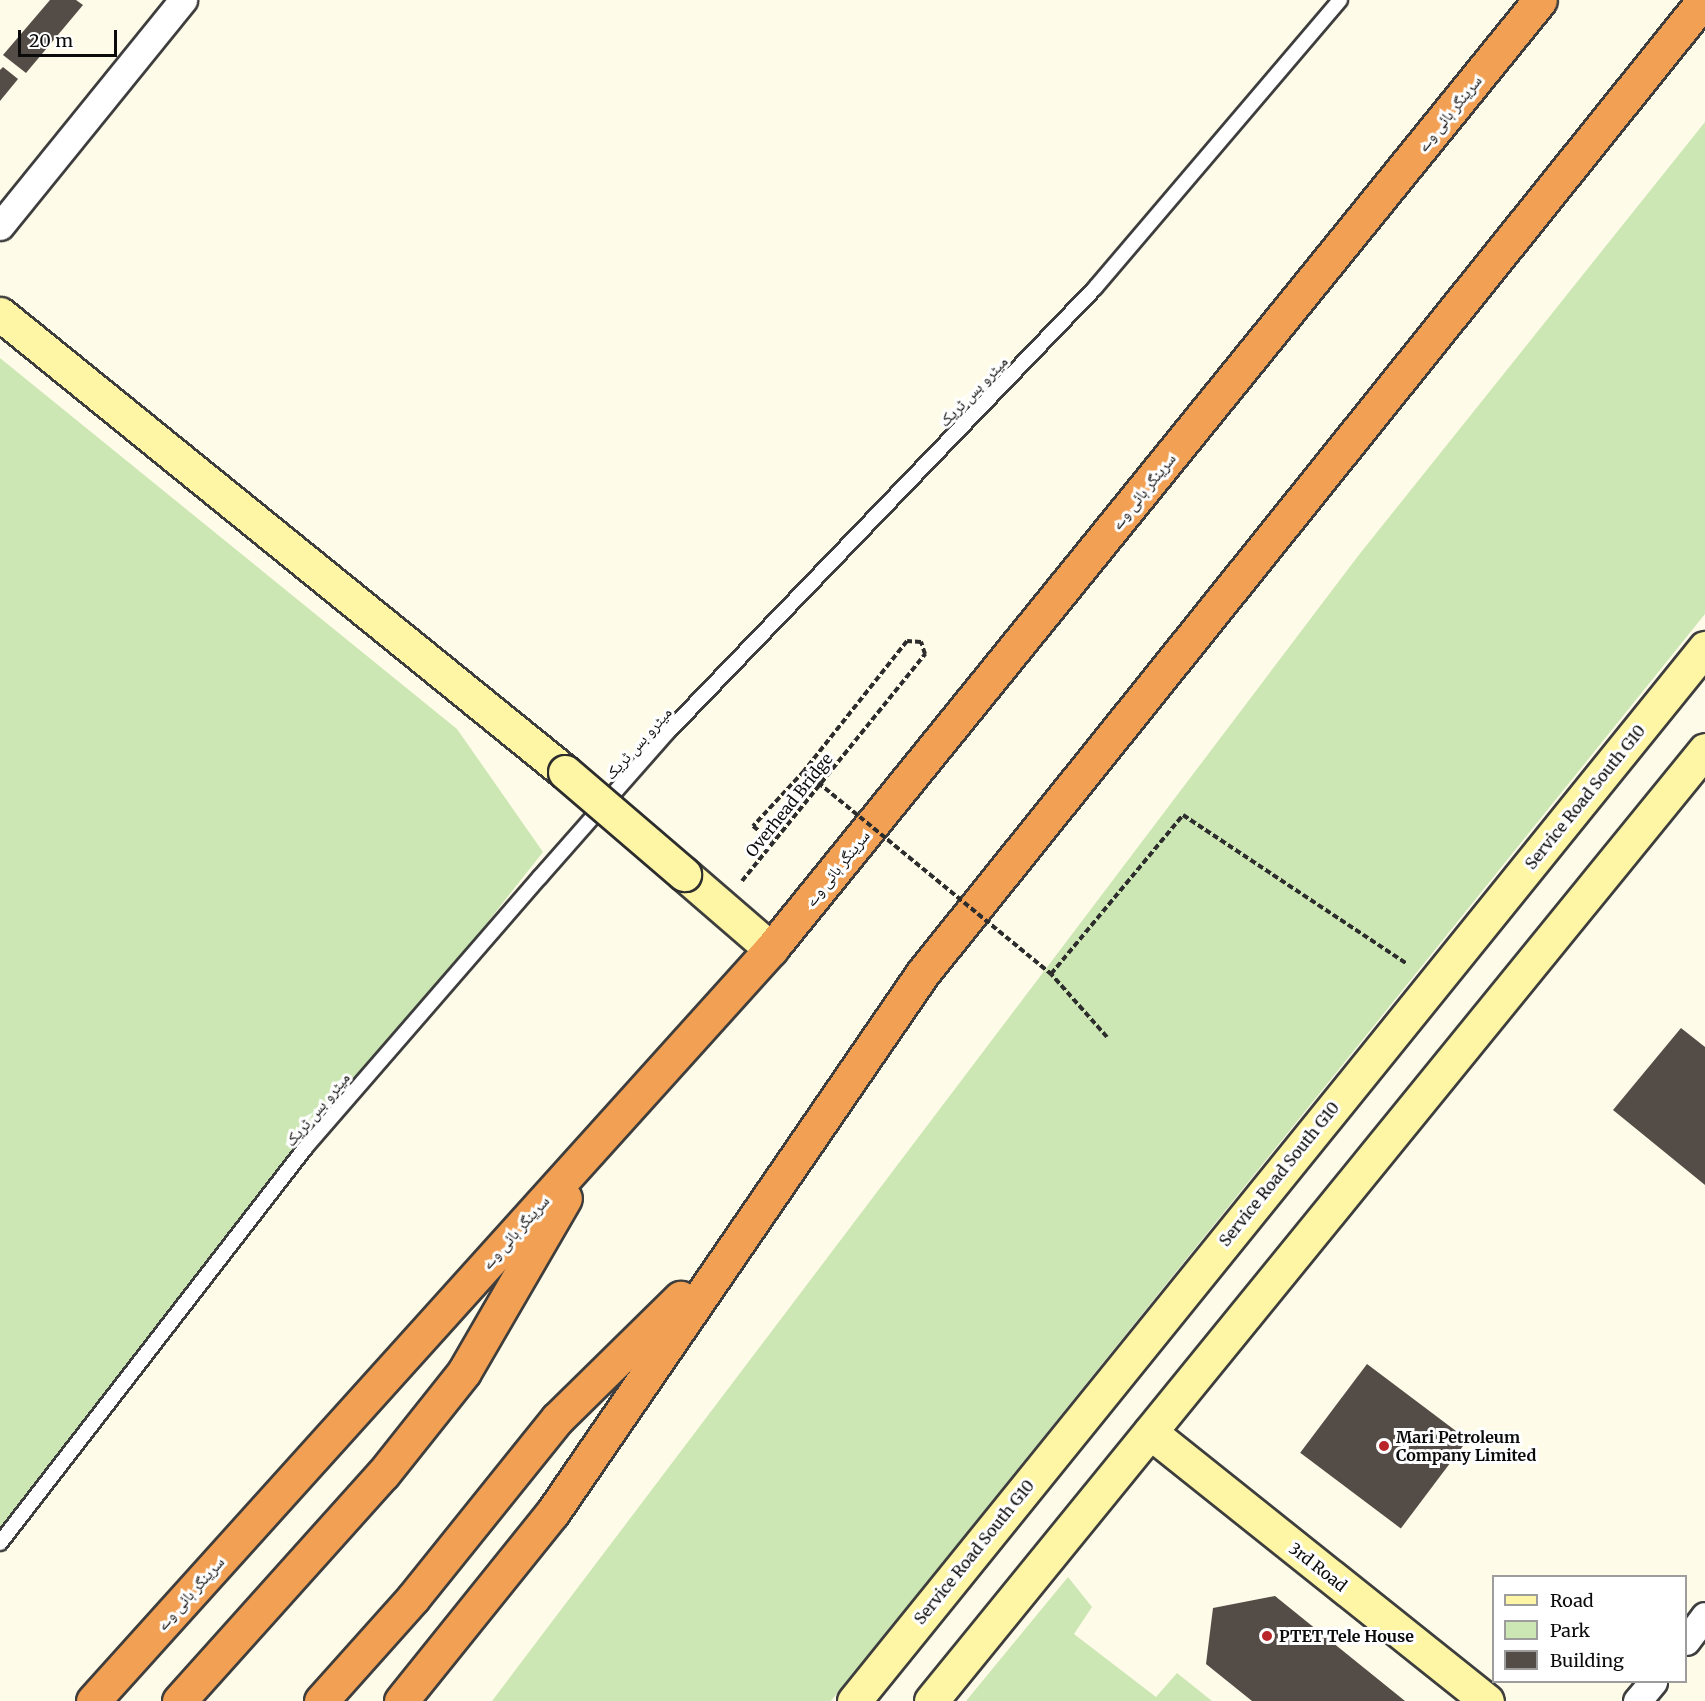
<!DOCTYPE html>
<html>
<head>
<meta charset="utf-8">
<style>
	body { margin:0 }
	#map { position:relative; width:1705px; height:1701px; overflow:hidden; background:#fffbe9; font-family:Merriweather,"Noto Naskh Arabic",serif }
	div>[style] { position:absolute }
	.green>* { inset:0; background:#cde7b4 }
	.building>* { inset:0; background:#534c47; transform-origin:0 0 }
	.path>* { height:4px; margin-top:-2px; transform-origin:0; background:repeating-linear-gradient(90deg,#2d2d2d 0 6px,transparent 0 9px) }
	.roads { filter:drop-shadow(2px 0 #3e3e3e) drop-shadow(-2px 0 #3e3e3e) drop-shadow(0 2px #3e3e3e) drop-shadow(0 -2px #3e3e3e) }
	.lane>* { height:14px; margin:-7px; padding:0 7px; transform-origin:7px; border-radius:7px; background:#fff }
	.street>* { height:27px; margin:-13.5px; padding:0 13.5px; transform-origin:13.5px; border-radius:13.5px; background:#fff }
	.secondary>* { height:33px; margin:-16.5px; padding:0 16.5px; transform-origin:16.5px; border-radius:16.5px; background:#fef6a5 }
	.highway>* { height:33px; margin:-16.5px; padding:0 16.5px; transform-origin:16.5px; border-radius:16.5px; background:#f2a053 }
	.path-bridge>* { height:4px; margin-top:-2px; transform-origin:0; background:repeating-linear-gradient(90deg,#2d2d2d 0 6px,transparent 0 9px) }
	.bridges { filter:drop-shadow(2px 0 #2d2d2d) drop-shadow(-2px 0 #2d2d2d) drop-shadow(0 2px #2d2d2d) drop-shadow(0 -2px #2d2d2d) }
	.secondary-bridge>* { height:33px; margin:-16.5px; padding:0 16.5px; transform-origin:16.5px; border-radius:16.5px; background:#fef6a5 }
	.dots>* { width:16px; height:16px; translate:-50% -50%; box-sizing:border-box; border:3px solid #fff; border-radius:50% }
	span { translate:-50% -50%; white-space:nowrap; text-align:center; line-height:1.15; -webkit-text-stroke:6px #fff; paint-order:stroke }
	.street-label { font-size:16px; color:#0b0b0b }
	.poi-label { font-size:16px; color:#0b0b0b; font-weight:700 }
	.left { translate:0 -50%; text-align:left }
	.legend { position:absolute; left:1492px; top:1575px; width:195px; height:108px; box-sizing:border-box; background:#fff; border:2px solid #9d9d9d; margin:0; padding:8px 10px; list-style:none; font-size:18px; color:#0b0b0b }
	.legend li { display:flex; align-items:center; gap:12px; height:30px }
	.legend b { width:30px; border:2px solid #9d9d9d }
	.scale { position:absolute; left:18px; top:30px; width:99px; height:27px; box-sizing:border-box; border:3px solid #0b0b0b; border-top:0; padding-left:8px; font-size:18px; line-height:21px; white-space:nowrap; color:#0b0b0b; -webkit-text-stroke:4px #fff; paint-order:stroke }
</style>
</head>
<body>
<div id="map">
	<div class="green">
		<div style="clip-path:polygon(1705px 122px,1705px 614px,831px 1701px,492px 1701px,1358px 556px)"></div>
		<div style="clip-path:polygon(0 358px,457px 729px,543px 852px,0 1540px)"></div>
		<div style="clip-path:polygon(1068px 1577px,1092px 1607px,1074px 1634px,1156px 1697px,1177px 1673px,1212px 1701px,966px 1701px)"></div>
	</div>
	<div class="building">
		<div style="clip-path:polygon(50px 0,76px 0,83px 5px,26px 73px,3px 55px)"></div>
		<div style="clip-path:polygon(3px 67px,18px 79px,0 101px,0 70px)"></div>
		<div style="clip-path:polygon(1681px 1028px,1705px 1047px,1705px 1185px,1613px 1110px)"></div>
		<div style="left:1367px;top:1364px;width:126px;height:111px;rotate:37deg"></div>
		<div style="clip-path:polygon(1275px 1596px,1405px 1701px,1252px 1701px,1206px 1664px,1213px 1608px)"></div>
	</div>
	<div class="path">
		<div style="left:742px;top:881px;width:292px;rotate:-51.1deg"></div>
		<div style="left:925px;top:654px;width:13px;rotate:-108deg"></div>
		<div style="left:921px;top:642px;width:14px;rotate:-176deg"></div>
		<div style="left:907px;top:641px;width:166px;rotate:128.4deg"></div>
		<div style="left:804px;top:771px;width:75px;rotate:132.8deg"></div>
		<div style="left:753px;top:826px;width:26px;rotate:39deg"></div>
		<div style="left:1107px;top:1037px;width:84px;rotate:-131.6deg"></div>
		<div style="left:1051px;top:974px;width:207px;rotate:-50.3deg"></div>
		<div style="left:1183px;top:815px;width:269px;rotate:33.6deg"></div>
	</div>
	<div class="roads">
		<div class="lane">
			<div style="left:0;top:1543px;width:500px;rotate:-52.31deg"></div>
			<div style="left:306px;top:1147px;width:357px;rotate:-49.1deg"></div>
			<div style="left:540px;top:877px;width:193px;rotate:-48.6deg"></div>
			<div style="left:668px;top:732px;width:616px;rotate:-46.12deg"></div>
			<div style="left:1095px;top:288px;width:378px;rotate:-49.6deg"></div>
		</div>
		<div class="street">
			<div style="left:0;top:226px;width:291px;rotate:-51deg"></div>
			<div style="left:1686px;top:1641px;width:31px;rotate:-53deg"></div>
			<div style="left:1637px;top:1701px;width:25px;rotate:-50deg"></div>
		</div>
		<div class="secondary">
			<div style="left:0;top:314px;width:727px;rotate:39.03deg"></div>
			<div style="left:684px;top:874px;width:115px;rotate:40.8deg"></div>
			<div style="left:1150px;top:1432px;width:431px;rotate:38.6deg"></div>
			<div style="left:854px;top:1701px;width:1354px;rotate:-51.06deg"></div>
			<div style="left:931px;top:1701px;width:1226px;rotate:-50.86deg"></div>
		</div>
		<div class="highway">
			<div style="left:93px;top:1701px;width:1013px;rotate:-47.96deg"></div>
			<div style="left:771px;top:949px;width:1221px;rotate:-50.98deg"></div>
			<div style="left:179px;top:1701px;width:305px;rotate:-48.1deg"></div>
			<div style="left:383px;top:1474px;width:130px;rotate:-51.5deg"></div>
			<div style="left:464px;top:1372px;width:201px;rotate:-59.9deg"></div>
			<div style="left:321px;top:1701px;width:138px;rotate:-48.2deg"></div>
			<div style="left:413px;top:1598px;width:230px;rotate:-51.2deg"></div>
			<div style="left:557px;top:1419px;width:173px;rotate:-44.5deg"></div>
			<div style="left:401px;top:1701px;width:243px;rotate:-51.2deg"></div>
			<div style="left:553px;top:1512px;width:652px;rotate:-55.55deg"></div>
			<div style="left:922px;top:974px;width:1249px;rotate:-51.24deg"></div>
		</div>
	</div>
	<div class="path-bridge">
		<div style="left:804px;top:771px;width:320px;rotate:39.4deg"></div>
	</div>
	<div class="bridges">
		<div class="secondary-bridge">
			<div style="left:565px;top:772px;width:157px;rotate:40.6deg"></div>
		</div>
	</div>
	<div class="dots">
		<div style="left:1384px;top:1446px;background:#b82629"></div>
		<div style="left:1267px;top:1636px;background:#b82629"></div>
	</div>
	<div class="street-label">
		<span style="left:1449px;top:113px;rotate:-51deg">سرینگر ہائی وے</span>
		<span style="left:973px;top:391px;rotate:-46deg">میٹرو بس ٹریک</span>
		<span style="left:1143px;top:491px;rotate:-51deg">سرینگر ہائی وے</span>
		<span style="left:638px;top:743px;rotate:-48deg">میٹرو بس ٹریک</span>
		<span style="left:1585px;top:797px;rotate:-51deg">Service Road South G10</span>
		<span style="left:789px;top:805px;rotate:-51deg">Overhead Bridge</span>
		<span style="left:837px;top:868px;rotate:-51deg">سرینگر ہائی وے</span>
		<span style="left:317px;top:1109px;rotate:-50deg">میٹرو بس ٹریک</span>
		<span style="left:1279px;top:1174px;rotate:-51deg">Service Road South G10</span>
		<span style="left:515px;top:1232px;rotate:-48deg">سرینگر ہائی وے</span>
		<span style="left:974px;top:1552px;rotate:-51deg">Service Road South G10</span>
		<span style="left:1318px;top:1567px;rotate:38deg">3rd Road</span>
		<span style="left:190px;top:1593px;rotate:-48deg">سرینگر ہائی وے</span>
	</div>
	<div class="poi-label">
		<span class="left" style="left:1396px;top:1446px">Mari Petroleum<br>Company Limited</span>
		<span class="left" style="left:1279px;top:1636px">PTET Tele House</span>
	</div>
	<ul class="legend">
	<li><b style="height:8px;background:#fef6a5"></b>Road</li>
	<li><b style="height:16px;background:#cde7b4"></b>Park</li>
	<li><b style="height:16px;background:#534c47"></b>Building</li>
	</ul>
	<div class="scale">20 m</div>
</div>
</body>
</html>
